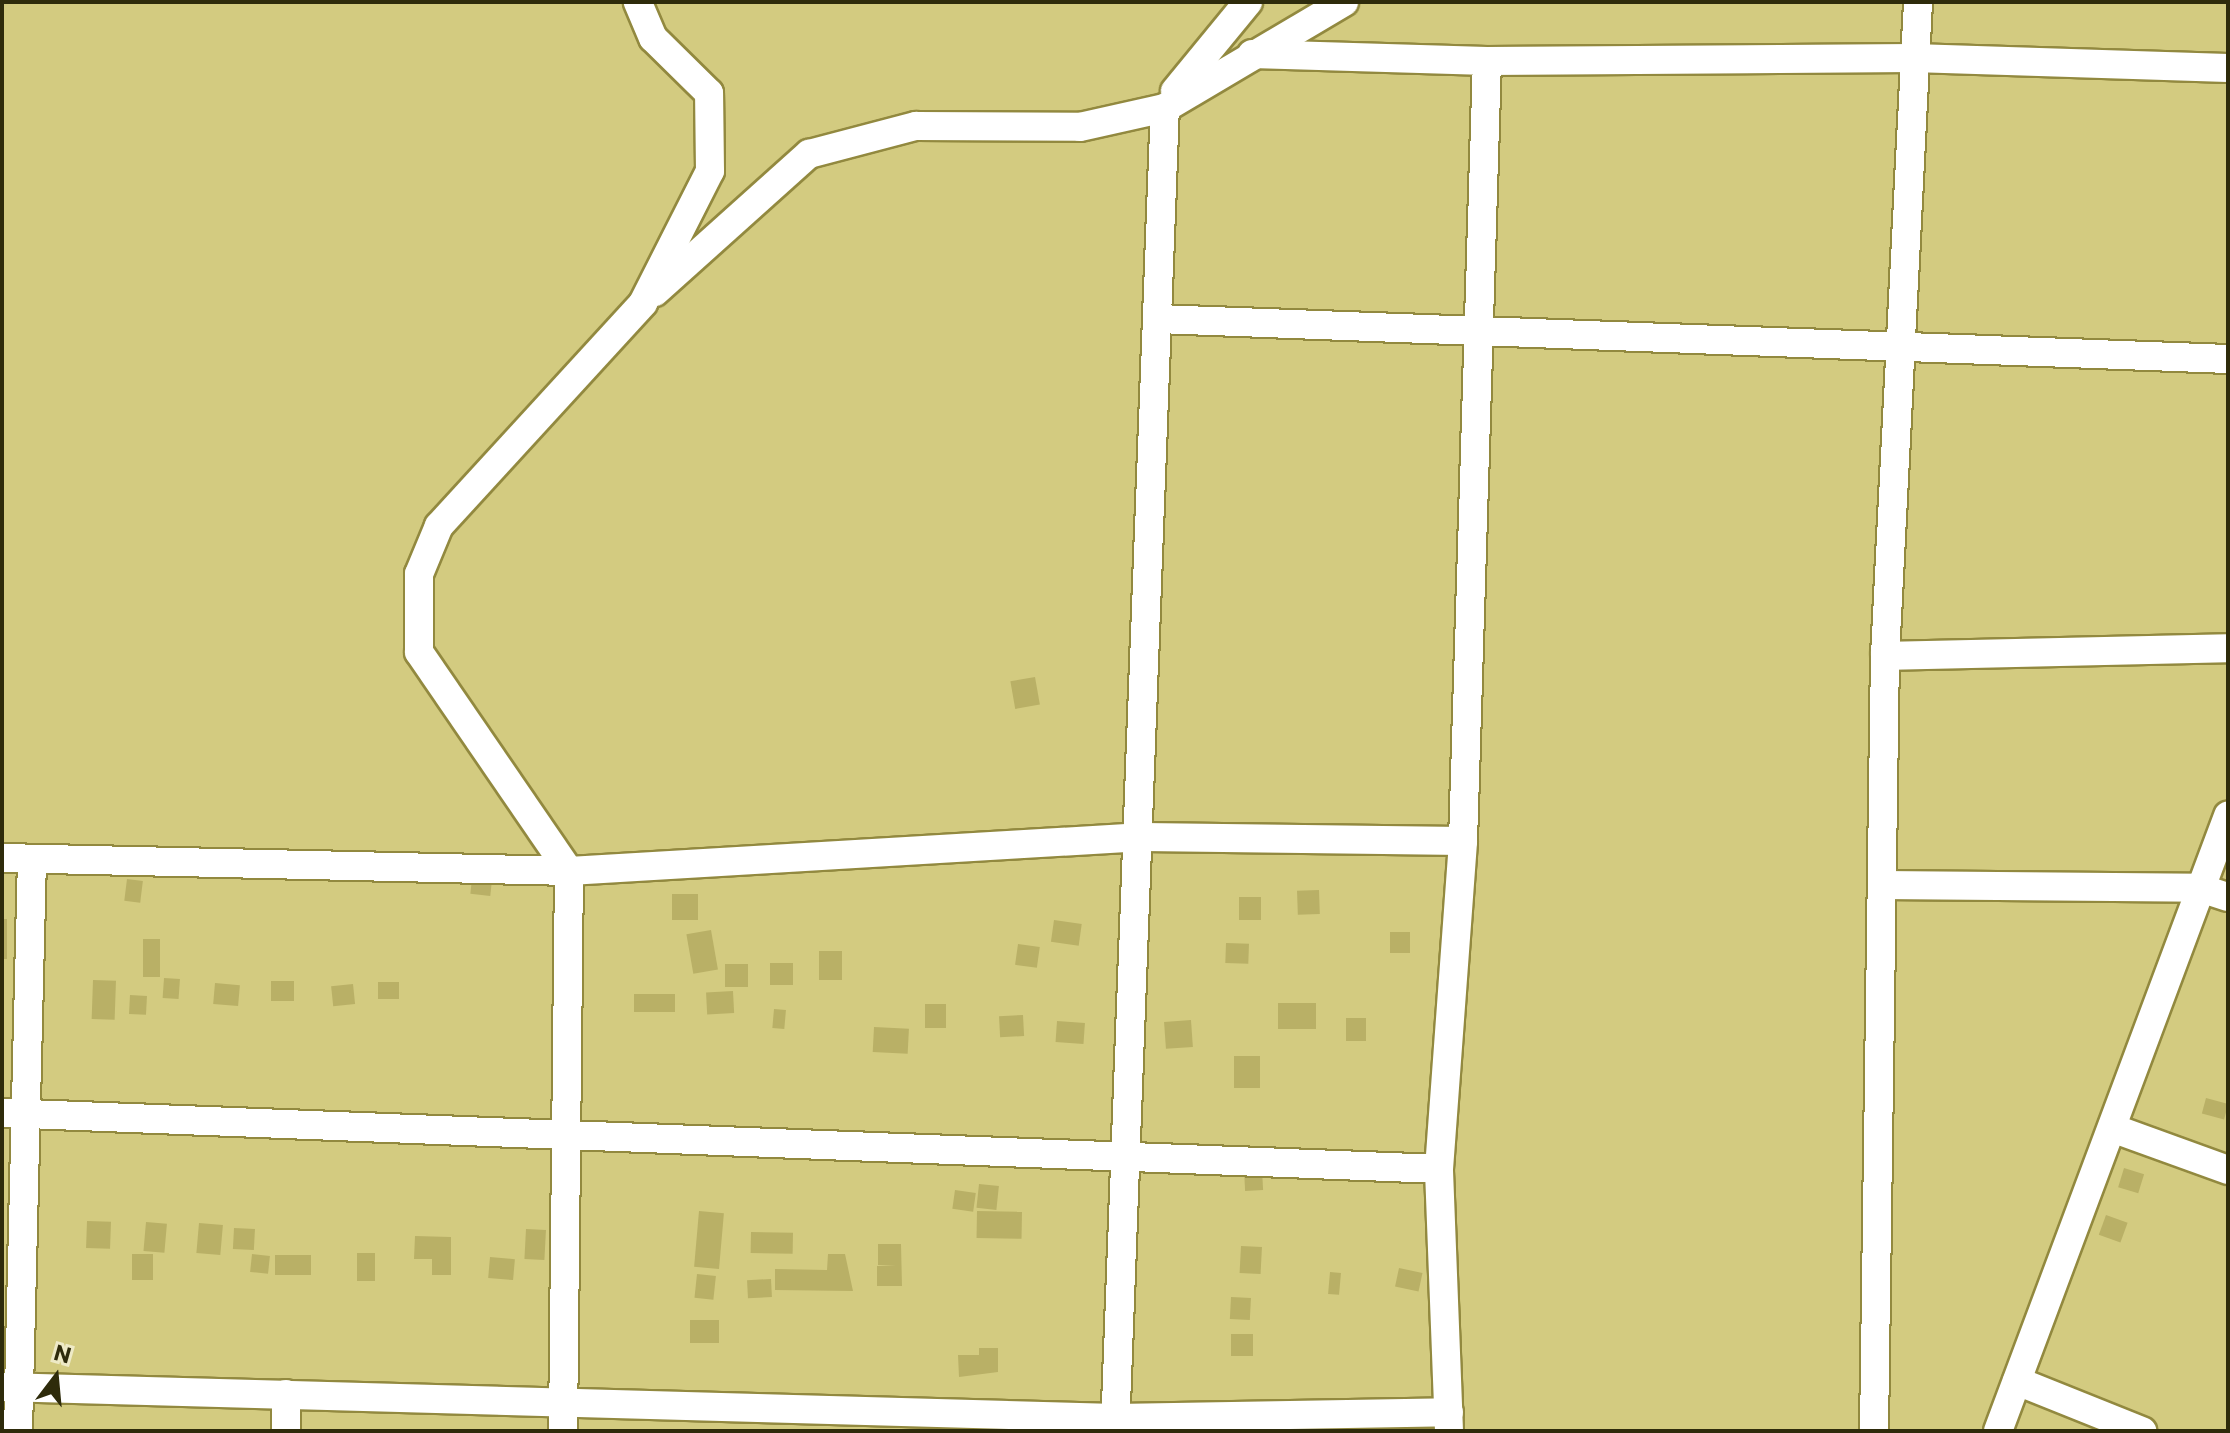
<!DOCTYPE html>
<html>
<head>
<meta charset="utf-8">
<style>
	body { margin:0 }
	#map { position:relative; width:2230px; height:1433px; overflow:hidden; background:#d3cb80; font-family:Commissioner,sans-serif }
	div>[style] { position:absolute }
	.building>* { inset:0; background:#b9b066; transform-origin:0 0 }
	.roads { filter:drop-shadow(2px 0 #92893f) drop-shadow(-2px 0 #92893f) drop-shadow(0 2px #92893f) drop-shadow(0 -2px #92893f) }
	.street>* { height:28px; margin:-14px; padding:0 14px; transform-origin:14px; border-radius:14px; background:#fff }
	span { translate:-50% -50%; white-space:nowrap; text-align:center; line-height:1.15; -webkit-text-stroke:8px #eeeac6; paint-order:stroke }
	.frame { position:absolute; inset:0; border:4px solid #2e2b0b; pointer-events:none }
	.north { position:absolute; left:16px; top:1337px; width:80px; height:80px; -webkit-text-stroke:6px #eeeac6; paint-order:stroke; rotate:16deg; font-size:22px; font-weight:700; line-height:32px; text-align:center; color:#2e2b0b }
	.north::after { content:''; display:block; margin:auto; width:28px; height:36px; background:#2e2b0b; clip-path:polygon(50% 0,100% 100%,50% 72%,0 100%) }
</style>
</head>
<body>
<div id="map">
	<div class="building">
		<div style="left:1035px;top:677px;width:28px;height:25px;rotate:80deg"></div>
		<div style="left:473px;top:869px;width:20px;height:25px;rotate:6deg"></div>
		<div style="left:127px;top:879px;width:16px;height:22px;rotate:7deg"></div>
		<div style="left:1319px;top:890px;width:24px;height:22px;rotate:88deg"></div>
		<div style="left:672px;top:894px;width:26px;height:26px"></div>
		<div style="left:1261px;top:897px;width:23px;height:22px;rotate:90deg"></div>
		<div style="left:2px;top:919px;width:5px;height:40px"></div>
		<div style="left:1054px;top:920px;width:28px;height:22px;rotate:8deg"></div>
		<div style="left:711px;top:930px;width:40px;height:25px;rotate:80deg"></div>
		<div style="left:1390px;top:932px;width:20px;height:21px"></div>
		<div style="left:143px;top:939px;width:17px;height:38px"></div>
		<div style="left:1226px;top:943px;width:23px;height:20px;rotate:2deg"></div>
		<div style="left:1018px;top:944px;width:22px;height:21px;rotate:8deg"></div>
		<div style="left:819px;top:951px;width:23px;height:29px"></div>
		<div style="left:793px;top:963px;width:22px;height:23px;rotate:90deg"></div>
		<div style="left:725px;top:964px;width:23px;height:23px"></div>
		<div style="left:164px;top:978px;width:16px;height:20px;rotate:4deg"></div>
		<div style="left:93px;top:980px;width:23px;height:39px;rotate:2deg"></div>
		<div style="left:271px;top:981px;width:23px;height:20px"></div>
		<div style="left:378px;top:982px;width:21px;height:17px"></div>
		<div style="left:215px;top:983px;width:25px;height:21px;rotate:5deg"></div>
		<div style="left:353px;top:984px;width:20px;height:22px;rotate:84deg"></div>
		<div style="left:733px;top:991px;width:22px;height:27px;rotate:87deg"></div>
		<div style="left:675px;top:994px;width:18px;height:41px;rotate:90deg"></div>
		<div style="left:130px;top:995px;width:17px;height:19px;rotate:3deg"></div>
		<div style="left:1316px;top:1003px;width:26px;height:38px;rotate:90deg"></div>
		<div style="left:925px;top:1004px;width:21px;height:24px"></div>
		<div style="left:774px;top:1009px;width:12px;height:19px;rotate:5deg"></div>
		<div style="left:1023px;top:1015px;width:21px;height:24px;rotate:87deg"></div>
		<div style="left:1366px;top:1018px;width:23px;height:20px;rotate:90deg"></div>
		<div style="left:1191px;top:1020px;width:27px;height:27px;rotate:86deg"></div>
		<div style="left:1057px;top:1021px;width:28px;height:21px;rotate:4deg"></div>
		<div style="left:874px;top:1027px;width:35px;height:25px;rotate:3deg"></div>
		<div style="left:1234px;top:1056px;width:26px;height:32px"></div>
		<div style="left:2206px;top:1098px;width:23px;height:16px;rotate:15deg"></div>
		<div style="left:2124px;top:1168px;width:21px;height:20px;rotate:17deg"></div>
		<div style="left:1262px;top:1169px;width:21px;height:18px;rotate:87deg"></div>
		<div style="left:979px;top:1184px;width:20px;height:24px;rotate:6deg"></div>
		<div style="left:955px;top:1190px;width:21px;height:19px;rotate:8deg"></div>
		<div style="left:699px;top:1211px;width:25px;height:56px;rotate:5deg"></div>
		<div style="left:977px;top:1211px;width:45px;height:27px;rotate:1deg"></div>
		<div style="left:2106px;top:1215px;width:23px;height:21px;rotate:20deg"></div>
		<div style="left:87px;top:1221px;width:24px;height:27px;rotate:2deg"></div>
		<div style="left:146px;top:1222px;width:21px;height:29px;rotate:5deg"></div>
		<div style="left:199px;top:1223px;width:24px;height:30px;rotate:5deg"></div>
		<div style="left:234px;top:1228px;width:21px;height:21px;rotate:3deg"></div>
		<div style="left:526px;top:1229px;width:20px;height:30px;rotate:3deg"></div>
		<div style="left:751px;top:1232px;width:42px;height:21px;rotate:1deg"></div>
		<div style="clip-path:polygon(415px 1236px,451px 1237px,451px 1275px,432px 1275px,432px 1259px,414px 1259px)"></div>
		<div style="clip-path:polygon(878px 1244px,901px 1244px,902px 1286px,877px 1286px,877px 1266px,896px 1266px,878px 1265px)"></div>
		<div style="left:1241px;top:1246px;width:21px;height:27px;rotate:3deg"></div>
		<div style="left:357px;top:1253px;width:18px;height:28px"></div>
		<div style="left:132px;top:1254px;width:21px;height:26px"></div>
		<div style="left:252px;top:1254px;width:18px;height:18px;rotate:6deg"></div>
		<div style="clip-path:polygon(828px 1254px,845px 1254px,853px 1291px,775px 1290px,775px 1269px,827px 1270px)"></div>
		<div style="left:311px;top:1255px;width:20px;height:36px;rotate:90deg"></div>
		<div style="left:490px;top:1257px;width:25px;height:21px;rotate:5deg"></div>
		<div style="left:1399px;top:1268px;width:24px;height:19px;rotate:12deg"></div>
		<div style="left:1330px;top:1272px;width:11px;height:22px;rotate:5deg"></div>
		<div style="left:697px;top:1274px;width:19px;height:24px;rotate:6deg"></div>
		<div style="left:771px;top:1279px;width:18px;height:24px;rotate:87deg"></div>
		<div style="left:1231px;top:1297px;width:20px;height:22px;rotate:3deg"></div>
		<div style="left:690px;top:1320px;width:29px;height:23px"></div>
		<div style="left:1231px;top:1334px;width:22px;height:22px"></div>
		<div style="clip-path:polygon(979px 1348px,998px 1348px,998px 1372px,959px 1377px,958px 1355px,979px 1355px)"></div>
	</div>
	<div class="roads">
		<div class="street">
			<div style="left:1252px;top:54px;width:235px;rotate:1.7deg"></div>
			<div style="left:1487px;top:61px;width:426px;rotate:-0.4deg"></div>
			<div style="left:1913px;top:58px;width:315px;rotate:1.8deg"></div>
			<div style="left:1175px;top:91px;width:115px;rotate:-50.6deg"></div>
			<div style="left:655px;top:292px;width:207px;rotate:-41.9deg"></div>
			<div style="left:809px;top:154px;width:111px;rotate:-14.7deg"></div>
			<div style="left:916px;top:126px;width:164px;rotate:0.3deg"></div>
			<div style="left:1080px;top:127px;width:87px;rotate:-12.6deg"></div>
			<div style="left:1165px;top:108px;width:208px;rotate:-30.6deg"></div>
			<div style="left:1158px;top:319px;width:1071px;rotate:2.14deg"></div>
			<div style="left:1885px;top:656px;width:343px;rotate:-1.3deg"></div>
			<div style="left:2px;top:858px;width:567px;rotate:1.31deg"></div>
			<div style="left:569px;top:871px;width:575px;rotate:-3.39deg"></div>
			<div style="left:1143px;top:837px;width:320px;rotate:0.7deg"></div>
			<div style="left:1882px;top:885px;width:318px;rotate:0.5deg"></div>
			<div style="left:2200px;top:888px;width:29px;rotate:18deg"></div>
			<div style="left:2px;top:1113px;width:1438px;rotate:2.23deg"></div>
			<div style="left:2112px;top:1128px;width:123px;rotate:19.9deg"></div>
			<div style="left:2017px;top:1381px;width:135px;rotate:21.8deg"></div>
			<div style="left:2px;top:1387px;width:1114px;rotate:1.59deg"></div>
			<div style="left:1116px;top:1418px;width:333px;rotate:-1deg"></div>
			<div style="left:18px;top:1431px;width:572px;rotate:-88.6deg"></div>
			<div style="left:286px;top:1431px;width:37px;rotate:-90deg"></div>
			<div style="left:563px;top:1431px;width:560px;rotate:-89.39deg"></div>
			<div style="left:569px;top:871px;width:265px;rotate:-124.4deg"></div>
			<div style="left:419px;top:652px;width:78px;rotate:-90deg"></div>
			<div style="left:419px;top:574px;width:52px;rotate:-67.4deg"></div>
			<div style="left:439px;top:526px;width:302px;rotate:-47.5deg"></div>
			<div style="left:643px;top:303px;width:148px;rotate:-63.1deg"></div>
			<div style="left:710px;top:171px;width:78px;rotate:-90.7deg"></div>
			<div style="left:709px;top:93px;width:78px;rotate:-135.5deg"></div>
			<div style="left:653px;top:38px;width:39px;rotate:-113deg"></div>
			<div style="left:1115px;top:1431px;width:1324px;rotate:-87.84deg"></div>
			<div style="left:1449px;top:1431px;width:262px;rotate:-92.2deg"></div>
			<div style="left:1439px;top:1169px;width:329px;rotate:-85.8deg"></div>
			<div style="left:1463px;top:841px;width:780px;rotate:-88.24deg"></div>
			<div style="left:1874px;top:1431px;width:775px;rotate:-89.19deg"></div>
			<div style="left:1885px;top:656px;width:655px;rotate:-87.11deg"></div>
			<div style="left:1998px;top:1431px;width:657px;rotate:-69.5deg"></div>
		</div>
	</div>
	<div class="frame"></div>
	<div class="north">N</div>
</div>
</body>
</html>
